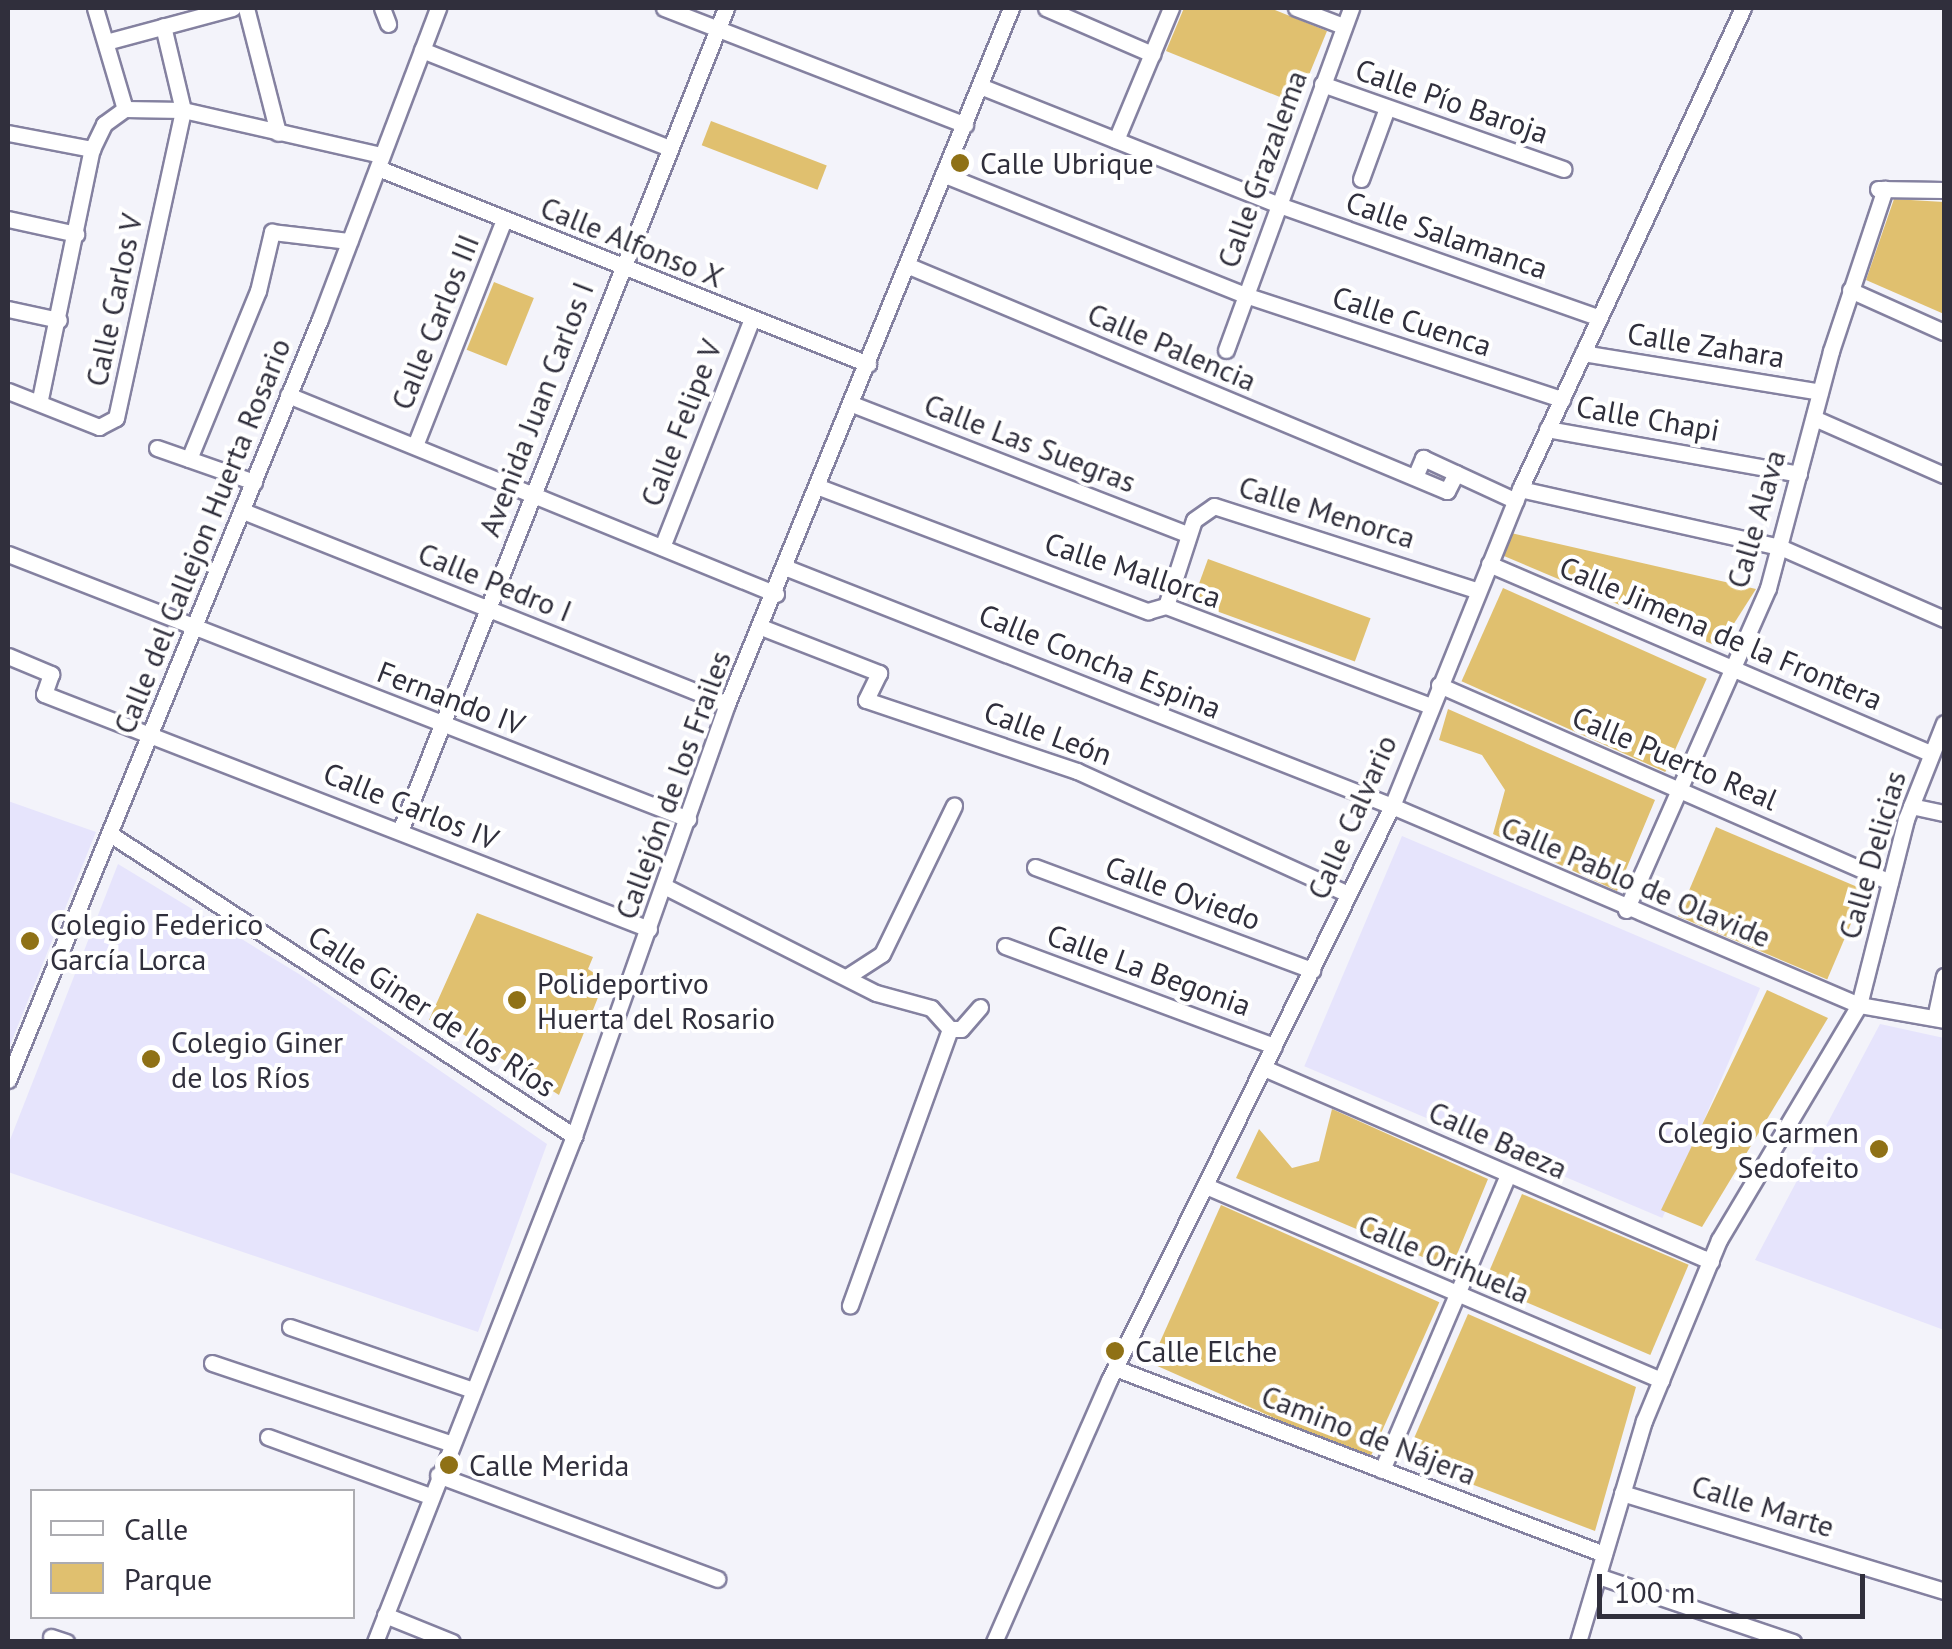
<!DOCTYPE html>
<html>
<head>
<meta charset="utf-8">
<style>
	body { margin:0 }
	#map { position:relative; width:1952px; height:1649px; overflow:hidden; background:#f3f3fa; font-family:"PT Sans",sans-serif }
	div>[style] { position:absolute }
	.built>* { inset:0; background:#e6e4fc; transform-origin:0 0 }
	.green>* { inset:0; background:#e0c06f; transform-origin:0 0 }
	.roads { filter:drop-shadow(2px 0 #8481a0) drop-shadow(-2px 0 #8481a0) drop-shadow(0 2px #8481a0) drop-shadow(0 -2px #8481a0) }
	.street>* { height:15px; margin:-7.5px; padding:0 7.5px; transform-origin:7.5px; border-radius:7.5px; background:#fff }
	.dots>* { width:28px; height:28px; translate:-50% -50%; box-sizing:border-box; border:5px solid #fff; border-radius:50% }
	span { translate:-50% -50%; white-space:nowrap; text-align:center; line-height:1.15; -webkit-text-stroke:8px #fff; paint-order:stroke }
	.street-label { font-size:30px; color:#302f3c }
	.poi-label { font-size:30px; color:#302f3c }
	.left { translate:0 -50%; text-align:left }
	.right { translate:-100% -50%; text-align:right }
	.frame { position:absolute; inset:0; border:10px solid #302f3c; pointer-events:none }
	.legend { position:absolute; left:30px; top:1489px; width:325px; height:130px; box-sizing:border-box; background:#fff; border:2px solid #acacb1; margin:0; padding:12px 18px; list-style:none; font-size:30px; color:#302f3c }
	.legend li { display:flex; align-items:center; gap:20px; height:50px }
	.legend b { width:50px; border:2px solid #acacb1 }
	.scale { position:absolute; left:1597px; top:1574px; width:268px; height:45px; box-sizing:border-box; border:5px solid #302f3c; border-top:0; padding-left:12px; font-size:30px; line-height:35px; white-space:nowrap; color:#302f3c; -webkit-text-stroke:8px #fff; paint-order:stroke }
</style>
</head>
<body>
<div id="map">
	<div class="built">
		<div style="clip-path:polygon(8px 801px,96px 832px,8px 1050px)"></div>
		<div style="left:1402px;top:836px;width:389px;height:250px;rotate:23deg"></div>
		<div style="clip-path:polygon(118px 864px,299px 974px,547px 1144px,478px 1332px,8px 1172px,8px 1145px)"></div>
		<div style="clip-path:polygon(1880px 1024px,1944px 1038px,1944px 1330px,1755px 1260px)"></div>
	</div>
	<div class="green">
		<div style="clip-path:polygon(1184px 8px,1270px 8px,1327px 31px,1297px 104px,1166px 51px)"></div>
		<div style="left:711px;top:121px;width:124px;height:26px;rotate:21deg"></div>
		<div style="clip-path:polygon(1894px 199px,1944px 202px,1944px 314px,1866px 280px)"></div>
		<div style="left:494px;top:282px;width:43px;height:73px;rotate:22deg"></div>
		<div style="clip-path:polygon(1511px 533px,1756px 589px,1719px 647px,1504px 556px)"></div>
		<div style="left:1208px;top:559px;width:173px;height:46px;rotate:20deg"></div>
		<div style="left:1503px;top:588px;width:223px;height:102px;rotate:24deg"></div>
		<div style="clip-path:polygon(1448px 709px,1655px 800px,1617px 891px,1493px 834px,1505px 790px,1482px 755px,1439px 740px)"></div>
		<div style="left:1716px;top:827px;width:162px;height:97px;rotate:23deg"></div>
		<div style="clip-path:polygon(477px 913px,593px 957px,588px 969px,605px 980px,559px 1095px,439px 1019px,429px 1020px)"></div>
		<div style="clip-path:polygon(1767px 990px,1828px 1018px,1702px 1227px,1661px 1210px)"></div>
		<div style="clip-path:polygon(1332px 1109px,1488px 1179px,1451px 1269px,1236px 1178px,1259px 1129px,1292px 1168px,1319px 1161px)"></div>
		<div style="left:1522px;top:1194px;width:181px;height:98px;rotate:23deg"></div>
		<div style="left:1221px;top:1205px;width:239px;height:173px;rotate:24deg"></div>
		<div style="clip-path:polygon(1468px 1314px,1636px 1387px,1595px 1531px,1405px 1459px)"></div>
	</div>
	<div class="roads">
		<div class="street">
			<div style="left:95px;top:8px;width:105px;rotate:73.5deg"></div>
			<div style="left:246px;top:8px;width:129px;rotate:75.6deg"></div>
			<div style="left:382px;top:8px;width:17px;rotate:69deg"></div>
			<div style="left:664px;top:8px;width:323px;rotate:21.2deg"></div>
			<div style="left:1046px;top:8px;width:116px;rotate:23.5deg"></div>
			<div style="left:1296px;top:8px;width:50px;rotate:21deg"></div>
			<div style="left:106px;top:42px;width:131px;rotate:-15deg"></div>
			<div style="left:422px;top:50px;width:266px;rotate:21.6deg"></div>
			<div style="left:1322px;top:84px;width:256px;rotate:19.4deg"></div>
			<div style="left:980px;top:86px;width:322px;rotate:21.7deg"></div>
			<div style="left:1279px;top:205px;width:337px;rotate:19.4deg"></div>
			<div style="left:125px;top:109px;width:58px;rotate:1deg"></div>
			<div style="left:183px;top:110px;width:203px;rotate:12.8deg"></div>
			<div style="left:8px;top:133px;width:86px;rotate:10.8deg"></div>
			<div style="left:1116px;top:140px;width:143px;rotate:-67.4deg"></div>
			<div style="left:378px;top:168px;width:528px;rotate:21.8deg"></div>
			<div style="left:945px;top:175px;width:323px;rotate:21.8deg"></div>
			<div style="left:1245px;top:295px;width:334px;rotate:18.2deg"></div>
			<div style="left:1361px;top:179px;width:76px;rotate:-69.9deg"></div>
			<div style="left:1878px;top:189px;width:66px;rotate:0.9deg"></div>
			<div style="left:8px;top:219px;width:70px;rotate:12.4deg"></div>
			<div style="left:909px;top:266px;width:583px;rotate:22.7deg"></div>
			<div style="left:1447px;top:491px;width:20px;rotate:-63deg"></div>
			<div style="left:1850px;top:290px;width:103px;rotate:24.1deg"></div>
			<div style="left:8px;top:309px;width:52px;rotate:12.2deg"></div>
			<div style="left:1226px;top:350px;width:364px;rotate:-69.9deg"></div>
			<div style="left:1583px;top:353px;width:240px;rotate:9.3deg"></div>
			<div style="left:8px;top:391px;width:98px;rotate:21.6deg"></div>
			<div style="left:99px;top:427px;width:19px;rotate:-28deg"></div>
			<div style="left:116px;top:418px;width:315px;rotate:-77.7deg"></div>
			<div style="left:183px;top:110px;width:86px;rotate:-103.4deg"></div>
			<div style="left:288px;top:395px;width:527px;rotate:22.18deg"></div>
			<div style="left:40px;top:399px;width:255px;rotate:-78.3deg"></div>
			<div style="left:92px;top:149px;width:28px;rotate:-64deg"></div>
			<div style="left:104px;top:124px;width:26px;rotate:-36deg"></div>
			<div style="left:852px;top:404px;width:360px;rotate:21.2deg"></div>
			<div style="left:1814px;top:418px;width:142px;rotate:23.7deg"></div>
			<div style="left:1547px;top:429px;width:256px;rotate:10.1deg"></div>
			<div style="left:416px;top:443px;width:240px;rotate:-68.5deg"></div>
			<div style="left:157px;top:448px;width:103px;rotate:19.3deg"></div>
			<div style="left:189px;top:459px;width:182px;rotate:-67.7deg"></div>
			<div style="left:258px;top:291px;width:61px;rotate:-76.7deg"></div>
			<div style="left:272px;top:232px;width:78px;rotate:6.7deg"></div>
			<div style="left:1415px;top:477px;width:21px;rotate:-67deg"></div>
			<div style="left:1423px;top:458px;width:102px;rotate:24.8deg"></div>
			<div style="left:819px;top:487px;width:352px;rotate:20.7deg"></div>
			<div style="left:1148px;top:611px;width:19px;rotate:-16deg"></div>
			<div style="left:1166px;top:606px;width:283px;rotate:20.7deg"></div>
			<div style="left:1520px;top:489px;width:266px;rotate:12.6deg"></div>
			<div style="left:1780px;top:547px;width:179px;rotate:23.7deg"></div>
			<div style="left:243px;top:511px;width:521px;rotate:21.74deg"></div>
			<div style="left:662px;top:547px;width:245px;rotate:-68.5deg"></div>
			<div style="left:8px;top:554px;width:730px;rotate:21.29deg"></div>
			<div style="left:1489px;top:564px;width:481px;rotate:23.2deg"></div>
			<div style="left:787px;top:568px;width:650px;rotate:21.47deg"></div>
			<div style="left:1392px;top:806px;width:508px;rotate:23.08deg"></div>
			<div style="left:1859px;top:1005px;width:86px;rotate:10deg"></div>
			<div style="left:1166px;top:606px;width:90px;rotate:-72deg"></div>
			<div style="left:1194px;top:520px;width:24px;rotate:-35deg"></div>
			<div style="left:1214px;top:506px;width:277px;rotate:17.8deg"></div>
			<div style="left:761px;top:627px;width:127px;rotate:21.3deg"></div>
			<div style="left:879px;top:673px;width:30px;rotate:116deg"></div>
			<div style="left:866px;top:700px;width:223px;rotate:18.6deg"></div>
			<div style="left:1077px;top:771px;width:298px;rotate:24.4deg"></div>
			<div style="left:8px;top:656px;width:47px;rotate:22.7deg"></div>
			<div style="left:51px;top:674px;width:21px;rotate:109deg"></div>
			<div style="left:44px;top:694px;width:649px;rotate:21.23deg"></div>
			<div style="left:1439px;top:685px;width:492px;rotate:23.6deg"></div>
			<div style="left:1911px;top:806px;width:34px;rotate:12deg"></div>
			<div style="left:400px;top:831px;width:885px;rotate:-68.39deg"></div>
			<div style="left:110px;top:834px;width:554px;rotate:33.06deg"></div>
			<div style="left:1035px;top:867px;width:296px;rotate:20.4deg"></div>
			<div style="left:664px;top:886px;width:237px;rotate:26.8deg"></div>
			<div style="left:876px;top:993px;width:57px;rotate:15.3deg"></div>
			<div style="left:931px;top:1008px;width:28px;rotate:48deg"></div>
			<div style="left:950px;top:1029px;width:294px;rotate:109.9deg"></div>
			<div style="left:1626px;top:910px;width:352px;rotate:-66.2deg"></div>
			<div style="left:1768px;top:588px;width:245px;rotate:-75.1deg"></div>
			<div style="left:1831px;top:351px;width:171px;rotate:-71.6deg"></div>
			<div style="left:1005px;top:946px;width:287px;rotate:20.4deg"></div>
			<div style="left:848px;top:976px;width:40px;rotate:-32.9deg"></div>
			<div style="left:882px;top:954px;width:165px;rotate:-64.1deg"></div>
			<div style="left:1935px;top:1018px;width:43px;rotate:-77.9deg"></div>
			<div style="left:950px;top:1029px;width:11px"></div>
			<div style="left:961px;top:1029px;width:29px;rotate:-49deg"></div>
			<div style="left:1264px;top:1068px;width:487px;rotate:23.4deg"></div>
			<div style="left:8px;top:1080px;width:822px;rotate:-67.71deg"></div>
			<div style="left:320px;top:319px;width:333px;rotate:-69.2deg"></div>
			<div style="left:1206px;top:1186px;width:495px;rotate:23.1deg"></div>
			<div style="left:290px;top:1327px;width:190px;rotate:19deg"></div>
			<div style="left:212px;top:1363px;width:251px;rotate:18.6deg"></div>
			<div style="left:1115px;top:1368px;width:523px;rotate:20.83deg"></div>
			<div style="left:268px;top:1437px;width:172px;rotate:20deg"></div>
			<div style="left:1382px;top:1470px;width:321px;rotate:-66.9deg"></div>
			<div style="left:438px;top:1475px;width:298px;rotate:20.4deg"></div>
			<div style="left:1622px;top:1493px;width:337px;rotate:16.9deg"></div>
			<div style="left:1598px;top:1576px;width:206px;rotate:18.7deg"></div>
			<div style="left:385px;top:1615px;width:72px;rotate:21.9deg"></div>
			<div style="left:51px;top:1637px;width:16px;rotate:18deg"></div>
			<div style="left:375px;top:1642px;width:544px;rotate:-68.53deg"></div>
			<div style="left:574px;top:1136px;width:458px;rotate:-70.5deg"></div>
			<div style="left:727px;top:704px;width:752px;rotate:-67.8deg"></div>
			<div style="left:994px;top:1642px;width:286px;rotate:-66.3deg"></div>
			<div style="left:1109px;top:1380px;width:640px;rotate:-63.76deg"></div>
			<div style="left:1392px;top:806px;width:342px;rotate:-68deg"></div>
			<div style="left:1520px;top:489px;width:530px;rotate:-65.13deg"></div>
			<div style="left:1578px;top:1642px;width:231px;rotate:-73.4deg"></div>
			<div style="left:1644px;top:1421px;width:196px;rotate:-67.5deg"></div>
			<div style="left:1719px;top:1240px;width:274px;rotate:-59.2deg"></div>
			<div style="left:1859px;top:1005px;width:192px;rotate:-75.8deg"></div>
			<div style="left:1906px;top:819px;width:103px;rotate:-68.4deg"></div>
		</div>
	</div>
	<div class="dots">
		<div style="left:960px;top:163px;background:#8f7116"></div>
		<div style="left:30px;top:941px;background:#8f7116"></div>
		<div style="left:517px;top:1000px;background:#8f7116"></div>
		<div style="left:151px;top:1059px;background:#8f7116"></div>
		<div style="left:1879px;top:1149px;background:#8f7116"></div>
		<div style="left:1115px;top:1351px;background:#8f7116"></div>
		<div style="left:449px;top:1465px;background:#8f7116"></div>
	</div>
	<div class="street-label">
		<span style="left:1452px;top:101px;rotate:19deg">Calle Pío Baroja</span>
		<span style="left:1262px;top:169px;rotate:-70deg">Calle Grazalema</span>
		<span style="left:1447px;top:235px;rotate:19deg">Calle Salamanca</span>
		<span style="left:632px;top:242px;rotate:22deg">Calle Alfonso X</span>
		<span style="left:114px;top:300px;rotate:-78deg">Calle Carlos V</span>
		<span style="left:1412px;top:321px;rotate:18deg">Calle Cuenca</span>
		<span style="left:435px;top:322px;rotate:-68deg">Calle Carlos III</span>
		<span style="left:1706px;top:345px;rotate:9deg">Calle Zahara</span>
		<span style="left:1172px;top:347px;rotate:23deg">Calle Palencia</span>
		<span style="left:536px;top:409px;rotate:-69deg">Avenida Juan Carlos I</span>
		<span style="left:1648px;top:418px;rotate:10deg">Calle Chapi</span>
		<span style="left:681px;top:423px;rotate:-69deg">Calle Felipe V</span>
		<span style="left:1030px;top:443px;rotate:21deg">Calle Las Suegras</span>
		<span style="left:1327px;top:512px;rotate:17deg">Calle Menorca</span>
		<span style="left:1756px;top:519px;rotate:-74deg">Calle Alava</span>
		<span style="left:202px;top:536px;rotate:-68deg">Calle del Callejon Huerta Rosario</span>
		<span style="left:1133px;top:570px;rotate:18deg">Calle Mallorca</span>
		<span style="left:495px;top:582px;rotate:22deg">Calle Pedro I</span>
		<span style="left:1721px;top:633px;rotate:23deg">Calle Jimena de la Frontera</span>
		<span style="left:1100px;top:661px;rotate:22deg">Calle Concha Espina</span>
		<span style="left:451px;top:698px;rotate:21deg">Fernando IV</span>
		<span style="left:1048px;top:733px;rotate:20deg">Calle León</span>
		<span style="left:1675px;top:758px;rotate:23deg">Calle Puerto Real</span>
		<span style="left:673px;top:785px;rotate:-70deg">Callejón de los Frailes</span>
		<span style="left:411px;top:806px;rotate:22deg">Calle Carlos IV</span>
		<span style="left:1352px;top:817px;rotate:-66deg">Calle Calvario</span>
		<span style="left:1872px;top:855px;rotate:-74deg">Calle Delicias</span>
		<span style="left:1636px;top:882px;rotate:23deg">Calle Pablo de Olavide</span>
		<span style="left:1183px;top:893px;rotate:20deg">Calle Oviedo</span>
		<span style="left:1149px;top:970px;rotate:20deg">Calle La Begonia</span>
		<span style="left:432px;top:1011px;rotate:33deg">Calle Giner de los Ríos</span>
		<span style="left:1498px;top:1140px;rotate:24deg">Calle Baeza</span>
		<span style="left:1444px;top:1259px;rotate:23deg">Calle Orihuela</span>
		<span style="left:1369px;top:1435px;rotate:21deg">Camino de Nájera</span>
		<span style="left:1763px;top:1506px;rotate:17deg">Calle Marte</span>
	</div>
	<div class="poi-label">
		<span class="left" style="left:980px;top:163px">Calle Ubrique</span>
		<span class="left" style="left:50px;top:941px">Colegio Federico<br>García Lorca</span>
		<span class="left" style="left:537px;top:1000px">Polideportivo<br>Huerta del Rosario</span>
		<span class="left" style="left:171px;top:1059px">Colegio Giner<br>de los Ríos</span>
		<span class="right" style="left:1859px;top:1149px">Colegio Carmen<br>Sedofeito</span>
		<span class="left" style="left:1135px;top:1351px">Calle Elche</span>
		<span class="left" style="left:469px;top:1465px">Calle Merida</span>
	</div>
	<div class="frame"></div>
	<ul class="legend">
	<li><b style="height:12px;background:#fff"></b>Calle</li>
	<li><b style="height:28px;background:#e0c06f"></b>Parque</li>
	</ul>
	<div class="scale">100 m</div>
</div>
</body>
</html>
